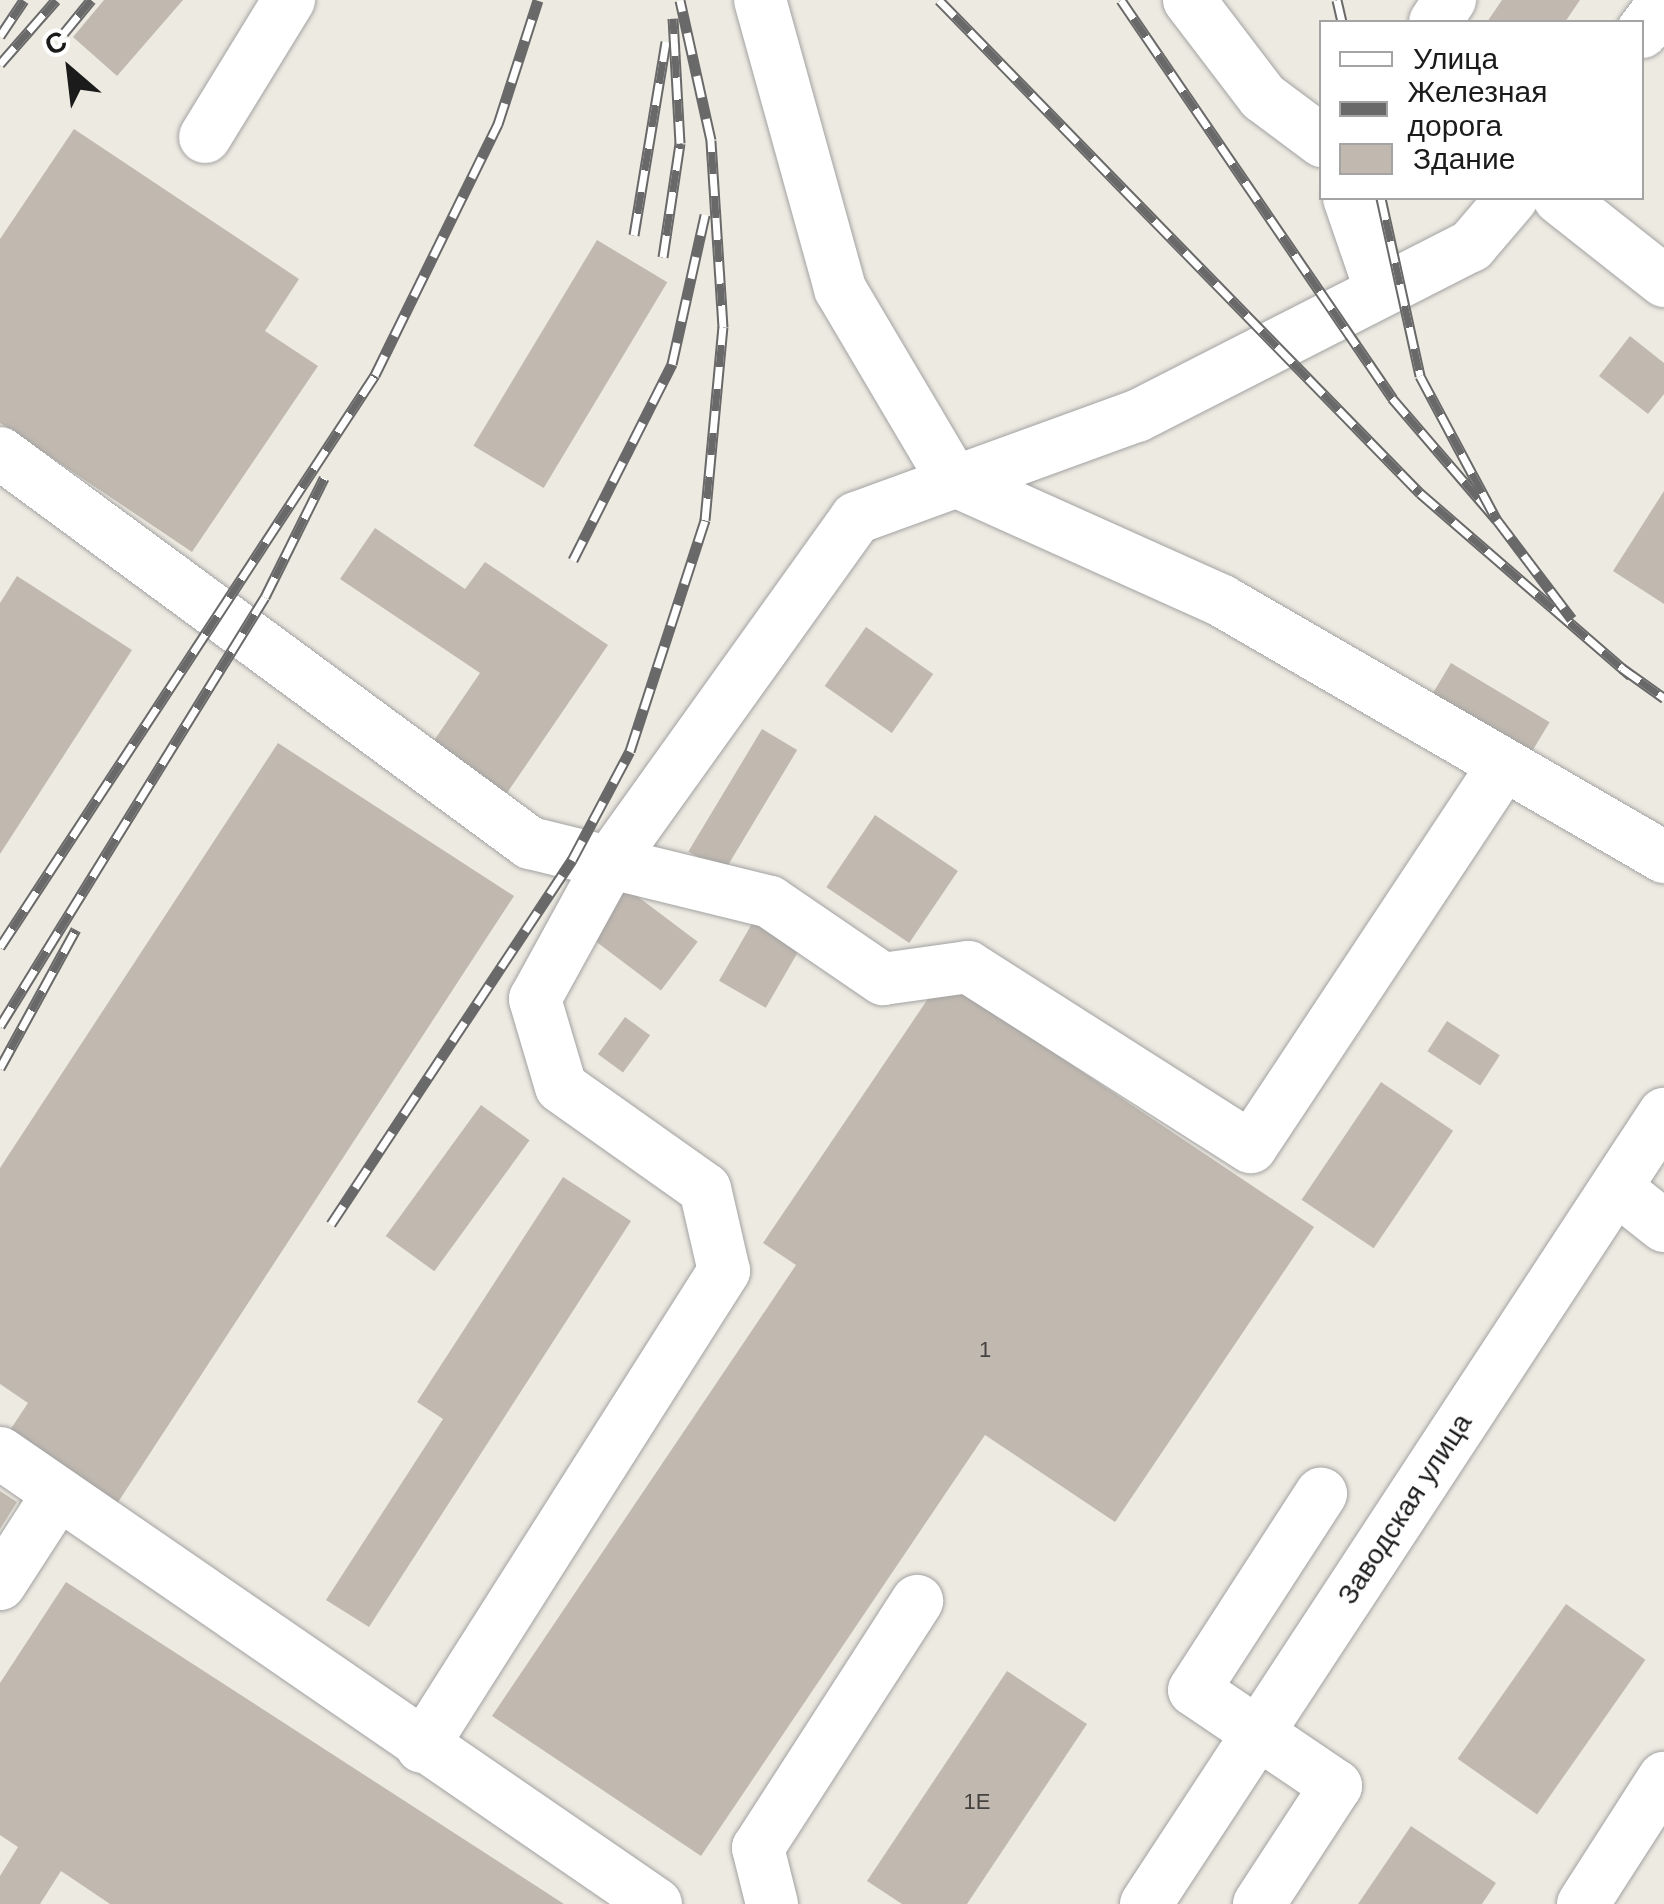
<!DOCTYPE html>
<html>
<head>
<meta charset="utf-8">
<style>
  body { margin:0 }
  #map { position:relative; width:1664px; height:1904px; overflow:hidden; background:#edeae1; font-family:Helvetica,sans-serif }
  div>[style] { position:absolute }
  .building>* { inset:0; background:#c1b9b0; transform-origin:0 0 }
  .roads { filter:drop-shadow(0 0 2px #a2a2a2) drop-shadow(0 0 2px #a2a2a2) }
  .minor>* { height:52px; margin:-26px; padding:0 26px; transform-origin:26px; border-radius:26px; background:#fff }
  .rail>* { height:11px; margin-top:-5.5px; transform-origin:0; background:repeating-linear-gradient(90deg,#fff 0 22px,#696969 0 44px); box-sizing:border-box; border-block:2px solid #696969 }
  span { translate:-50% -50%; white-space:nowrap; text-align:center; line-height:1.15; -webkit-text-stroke:8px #fff; paint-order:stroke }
  .number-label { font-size:22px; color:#444240 }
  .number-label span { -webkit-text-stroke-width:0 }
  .street-label { font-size:28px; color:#1b1b1b }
  .legend { position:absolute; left:1319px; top:20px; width:325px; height:180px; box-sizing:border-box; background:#fff; border:2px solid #a4a4a4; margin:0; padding:12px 18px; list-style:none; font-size:30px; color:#1b1b1b }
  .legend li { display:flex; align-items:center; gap:20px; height:50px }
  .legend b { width:50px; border:2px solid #a4a4a4 }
  .north { position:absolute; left:20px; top:20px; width:100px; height:100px; -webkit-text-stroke:8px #fff; paint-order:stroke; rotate:332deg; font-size:28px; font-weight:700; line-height:40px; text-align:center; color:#1b1b1b }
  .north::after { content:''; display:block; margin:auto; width:35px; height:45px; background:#1b1b1b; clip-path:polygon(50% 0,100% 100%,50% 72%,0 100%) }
</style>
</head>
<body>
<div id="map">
  <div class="building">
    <div style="clip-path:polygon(104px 0,183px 0,117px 76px,73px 37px)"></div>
    <div style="clip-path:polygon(1502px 0,1580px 0,1565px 22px,1487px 22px)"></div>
    <div style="clip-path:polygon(74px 129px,299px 279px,265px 331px,318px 366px,192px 552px,0 423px,0 239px)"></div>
    <div style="left:597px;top:240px;width:82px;height:240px;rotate:31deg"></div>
    <div style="clip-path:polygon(1630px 336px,1664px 363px,1664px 394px,1648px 414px,1599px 376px)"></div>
    <div style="clip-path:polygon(1664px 491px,1664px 604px,1613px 571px)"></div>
    <div style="clip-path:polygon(375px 528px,465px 589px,485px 562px,608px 645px,507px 793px,433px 742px,480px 673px,340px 579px)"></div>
    <div style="clip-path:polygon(17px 576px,132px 650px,0 854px,0 603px)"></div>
    <div style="left:866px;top:627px;width:82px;height:72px;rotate:35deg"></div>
    <div style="left:1451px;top:663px;width:115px;height:38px;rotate:31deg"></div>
    <div style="left:762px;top:729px;width:41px;height:143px;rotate:31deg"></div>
    <div style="clip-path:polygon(278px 743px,514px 896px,109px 1516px,0 1445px,28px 1403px,0 1384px,0 1168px)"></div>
    <div style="left:875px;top:815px;width:100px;height:87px;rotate:34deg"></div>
    <div style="left:617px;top:881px;width:101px;height:61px;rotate:37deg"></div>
    <div style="left:757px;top:915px;width:54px;height:76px;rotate:30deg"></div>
    <div style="clip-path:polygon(942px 978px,1314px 1227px,1115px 1522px,985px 1435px,701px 1856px,492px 1716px,796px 1265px,763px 1243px)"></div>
    <div style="left:625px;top:1017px;width:31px;height:46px;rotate:36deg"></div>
    <div style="left:1447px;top:1021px;width:63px;height:36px;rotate:33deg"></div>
    <div style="left:1381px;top:1082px;width:87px;height:142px;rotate:34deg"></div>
    <div style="left:481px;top:1105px;width:60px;height:162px;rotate:36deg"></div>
    <div style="clip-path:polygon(563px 1177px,631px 1221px,369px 1627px,326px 1600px,443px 1419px,417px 1402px)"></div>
    <div style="clip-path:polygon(0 1491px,17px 1502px,0 1529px)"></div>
    <div style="clip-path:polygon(66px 1582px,564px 1904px,110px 1904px,61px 1871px,40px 1904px,0 1904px,0 1876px,18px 1847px,0 1835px,0 1683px)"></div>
    <div style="left:1566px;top:1604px;width:97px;height:189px;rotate:35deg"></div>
    <div style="clip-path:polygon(1007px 1671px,1087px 1724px,967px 1904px,902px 1904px,867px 1881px)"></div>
    <div style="clip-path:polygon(1411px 1826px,1496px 1883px,1482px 1904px,1358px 1904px)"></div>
  </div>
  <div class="roads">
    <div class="minor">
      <div style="left:760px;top:0;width:300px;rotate:74.5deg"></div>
      <div style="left:840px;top:289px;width:222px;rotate:59.4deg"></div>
      <div style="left:953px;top:480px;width:295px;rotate:24.2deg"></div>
      <div style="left:1222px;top:601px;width:511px;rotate:30.08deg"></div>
      <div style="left:1189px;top:0;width:122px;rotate:52.7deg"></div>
      <div style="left:1263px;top:97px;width:74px;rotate:36.7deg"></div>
      <div style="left:1435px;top:22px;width:27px;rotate:-56deg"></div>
      <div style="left:1642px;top:32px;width:36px;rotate:-53deg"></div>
      <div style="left:205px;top:137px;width:161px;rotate:-58.5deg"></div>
      <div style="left:1349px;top:198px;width:98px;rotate:71deg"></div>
      <div style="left:1559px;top:198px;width:134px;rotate:38.3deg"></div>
      <div style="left:0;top:453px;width:658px;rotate:36.35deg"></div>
      <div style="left:530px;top:843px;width:247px;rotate:13.8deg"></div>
      <div style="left:770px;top:902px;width:137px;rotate:34.3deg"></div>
      <div style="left:883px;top:979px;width:86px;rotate:-8deg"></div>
      <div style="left:968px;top:967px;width:335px;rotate:32.5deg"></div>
      <div style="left:1251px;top:1147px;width:458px;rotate:-56.5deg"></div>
      <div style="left:1616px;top:1188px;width:61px;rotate:38.4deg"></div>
      <div style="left:0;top:1453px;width:796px;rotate:34.51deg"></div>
      <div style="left:0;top:1584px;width:107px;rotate:-57.2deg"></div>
      <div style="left:422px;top:1747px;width:564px;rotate:-57.61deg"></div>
      <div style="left:724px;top:1271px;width:84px;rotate:-103deg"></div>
      <div style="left:705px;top:1189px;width:176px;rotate:-144.7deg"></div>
      <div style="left:561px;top:1087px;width:92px;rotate:-106.5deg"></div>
      <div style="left:535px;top:999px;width:160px;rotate:-61.2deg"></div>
      <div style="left:612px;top:859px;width:419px;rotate:-54.4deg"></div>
      <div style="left:856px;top:518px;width:299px;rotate:-20deg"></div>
      <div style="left:1137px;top:416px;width:375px;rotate:-27deg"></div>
      <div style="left:1471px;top:246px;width:63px;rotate:-49.5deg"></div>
      <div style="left:772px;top:1904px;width:58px;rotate:-104deg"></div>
      <div style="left:758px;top:1848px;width:294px;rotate:-57.2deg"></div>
      <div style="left:1146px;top:1904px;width:945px;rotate:-56.75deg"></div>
      <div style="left:1259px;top:1904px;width:141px;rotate:-56.9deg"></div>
      <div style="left:1336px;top:1786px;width:171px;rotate:-145.9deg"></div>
      <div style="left:1194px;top:1690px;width:234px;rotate:-57.1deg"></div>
      <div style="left:1583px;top:1904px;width:150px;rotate:-57.3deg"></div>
    </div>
  </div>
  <div class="rail">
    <div style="left:939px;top:0;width:689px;rotate:45.71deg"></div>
    <div style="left:1420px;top:493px;width:279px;rotate:40.9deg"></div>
    <div style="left:1121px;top:0;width:482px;rotate:55.7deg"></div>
    <div style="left:1392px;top:398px;width:161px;rotate:49.3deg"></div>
    <div style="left:1337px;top:0;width:23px;rotate:77deg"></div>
    <div style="left:64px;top:33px;width:43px;rotate:-50.7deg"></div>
    <div style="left:0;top:36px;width:43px;rotate:-56.3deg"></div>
    <div style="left:0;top:64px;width:85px;rotate:-48.8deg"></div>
    <div style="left:1381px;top:198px;width:182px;rotate:77.6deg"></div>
    <div style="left:1420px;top:376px;width:163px;rotate:61.9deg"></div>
    <div style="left:1497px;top:520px;width:124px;rotate:52.9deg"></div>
    <div style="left:634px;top:235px;width:196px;rotate:-80.6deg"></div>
    <div style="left:663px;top:257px;width:115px;rotate:-81.5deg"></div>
    <div style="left:680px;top:143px;width:125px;rotate:-93.2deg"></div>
    <div style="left:573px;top:560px;width:220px;rotate:-63.2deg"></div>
    <div style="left:672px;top:364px;width:153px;rotate:-77.5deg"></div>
    <div style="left:1622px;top:668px;width:52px;rotate:35.5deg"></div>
    <div style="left:0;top:947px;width:684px;rotate:-56.75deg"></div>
    <div style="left:375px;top:375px;width:280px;rotate:-63.9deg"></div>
    <div style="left:498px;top:124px;width:130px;rotate:-72.1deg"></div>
    <div style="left:0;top:1026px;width:504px;rotate:-58.3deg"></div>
    <div style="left:265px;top:597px;width:133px;rotate:-63.6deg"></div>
    <div style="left:0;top:1068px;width:158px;rotate:-61.3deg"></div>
    <div style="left:331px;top:1224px;width:437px;rotate:-56.5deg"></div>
    <div style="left:572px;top:860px;width:123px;rotate:-62deg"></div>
    <div style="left:630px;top:751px;width:243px;rotate:-72deg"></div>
    <div style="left:705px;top:520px;width:194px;rotate:-84.7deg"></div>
    <div style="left:723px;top:327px;width:187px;rotate:-93.7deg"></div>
    <div style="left:711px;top:140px;width:143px;rotate:-102.5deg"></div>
  </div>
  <div class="number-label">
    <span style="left:985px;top:1350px">1</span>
    <span style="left:977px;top:1802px">1Е</span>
  </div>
  <div class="street-label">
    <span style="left:1405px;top:1509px;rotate:-57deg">Заводская улица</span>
  </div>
  <ul class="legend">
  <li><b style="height:12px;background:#fff"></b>Улица</li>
  <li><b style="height:12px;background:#696969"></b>Железная дорога</li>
  <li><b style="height:28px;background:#c1b9b0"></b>Здание</li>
  </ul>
  <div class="north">С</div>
</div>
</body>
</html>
